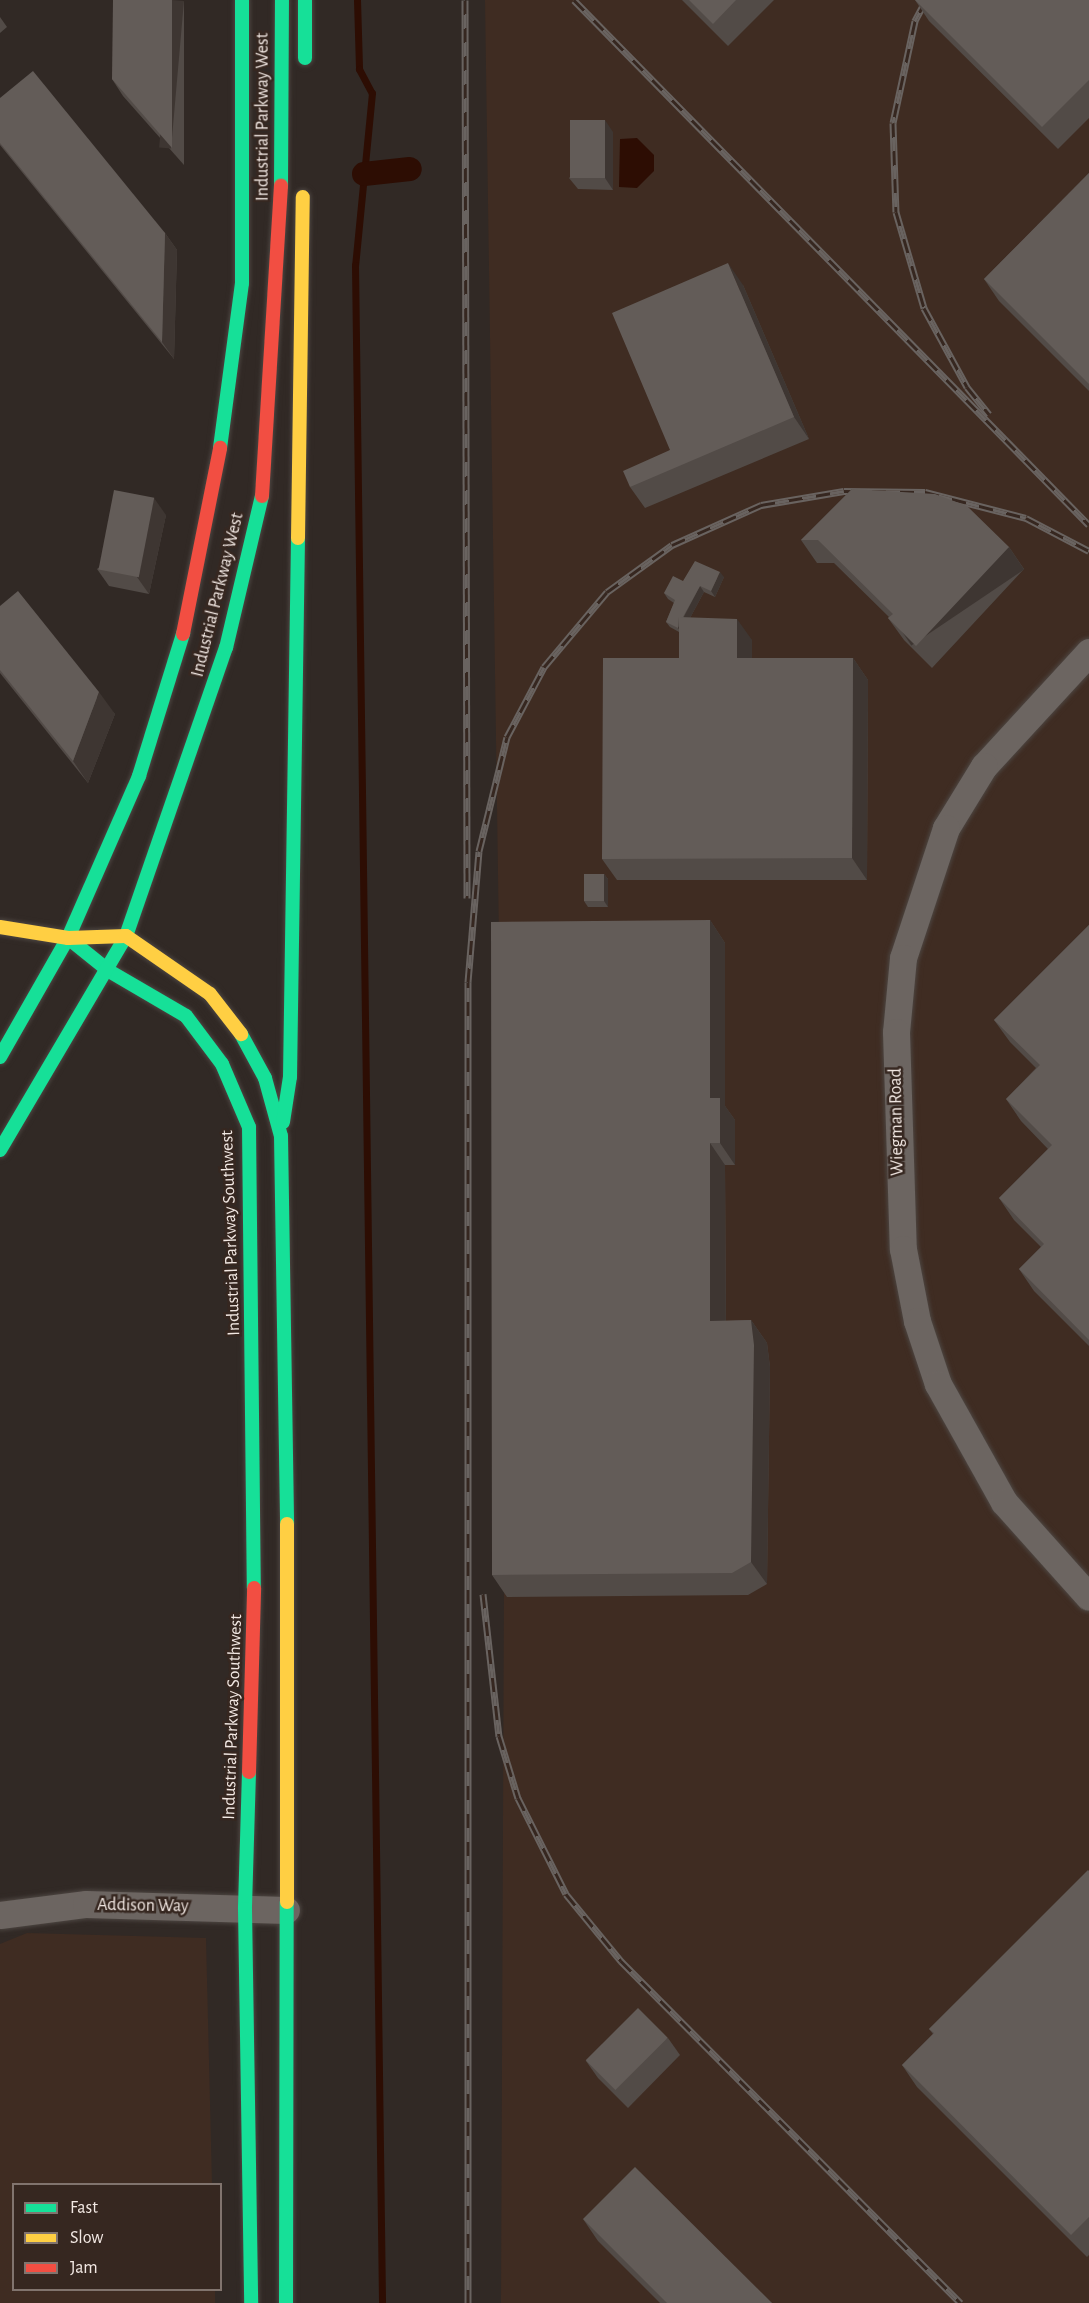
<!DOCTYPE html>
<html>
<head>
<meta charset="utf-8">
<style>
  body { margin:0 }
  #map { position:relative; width:1089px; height:2303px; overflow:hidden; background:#312925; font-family:"Alegreya Sans",sans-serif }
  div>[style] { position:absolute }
  .built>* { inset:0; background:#3f2c22 }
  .water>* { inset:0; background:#2d0d03 }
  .stream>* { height:7px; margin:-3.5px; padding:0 3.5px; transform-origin:3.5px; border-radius:3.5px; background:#2d0d03 }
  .canal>* { height:24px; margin:-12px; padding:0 12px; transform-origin:12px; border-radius:12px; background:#2d0d03 }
  .roads { filter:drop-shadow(0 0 2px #4c4541) drop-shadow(0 0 2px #4c4541) }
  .street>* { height:27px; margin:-13.5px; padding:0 13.5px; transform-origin:13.5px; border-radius:13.5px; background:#6c6561 }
  .fast>* { height:14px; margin:-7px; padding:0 7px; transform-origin:7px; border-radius:7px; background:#16e098 }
  .slow>* { height:14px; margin:-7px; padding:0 7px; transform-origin:7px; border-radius:7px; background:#ffcf43 }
  .jam>* { height:14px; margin:-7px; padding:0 7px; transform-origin:7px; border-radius:7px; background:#f24e42 }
  .rail>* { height:7px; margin-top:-3.5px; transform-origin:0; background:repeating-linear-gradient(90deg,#362720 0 14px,#696360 0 28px); box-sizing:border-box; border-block:2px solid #696360 }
  .wall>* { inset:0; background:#524b47 }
  .shaded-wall>* { inset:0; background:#3e3632; transform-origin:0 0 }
  .building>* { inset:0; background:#635c58; transform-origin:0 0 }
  span { translate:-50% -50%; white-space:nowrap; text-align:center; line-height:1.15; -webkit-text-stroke:5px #362720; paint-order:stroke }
  .street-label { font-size:18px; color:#f2e8e3 }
  .legend { position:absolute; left:12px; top:2183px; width:210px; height:108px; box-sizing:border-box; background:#362720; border:2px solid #81746e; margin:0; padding:8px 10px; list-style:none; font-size:18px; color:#f2e8e3 }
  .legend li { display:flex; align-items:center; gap:12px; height:30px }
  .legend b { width:30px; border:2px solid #81746e }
</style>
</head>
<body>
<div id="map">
  <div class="built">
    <div style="clip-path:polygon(485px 0,1089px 0,1089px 2303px,501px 2303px,505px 1343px)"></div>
    <div style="clip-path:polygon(27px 1933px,206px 1938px,212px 2184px,14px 2184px,14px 2290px,215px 2290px,215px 2303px,0 2303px,0 1944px)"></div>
  </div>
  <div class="water">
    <div style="clip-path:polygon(637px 138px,654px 155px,654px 171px,637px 188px,619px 187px,620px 139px)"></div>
  </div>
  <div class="stream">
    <div style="left:357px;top:0;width:69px;rotate:88.3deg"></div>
    <div style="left:359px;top:69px;width:27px;rotate:62deg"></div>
    <div style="left:372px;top:93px;width:173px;rotate:95.6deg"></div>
    <div style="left:355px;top:265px;width:2038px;rotate:89.24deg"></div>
  </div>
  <div class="canal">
    <div style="left:364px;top:174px;width:46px;rotate:-6.2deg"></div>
  </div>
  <div class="roads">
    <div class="street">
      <div style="left:1089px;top:652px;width:155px;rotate:132.6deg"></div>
      <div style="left:984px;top:766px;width:73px;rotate:121.5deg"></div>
      <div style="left:946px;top:828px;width:137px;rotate:108.3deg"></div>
      <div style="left:903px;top:958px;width:74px;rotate:95.4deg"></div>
      <div style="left:896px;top:1032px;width:217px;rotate:88.2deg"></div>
      <div style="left:903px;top:1249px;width:73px;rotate:79deg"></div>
      <div style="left:917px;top:1321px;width:66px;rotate:71.6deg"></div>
      <div style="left:938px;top:1384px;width:135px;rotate:60.8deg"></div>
      <div style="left:1004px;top:1502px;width:127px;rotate:48.2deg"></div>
      <div style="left:0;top:1915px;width:87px;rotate:-7.3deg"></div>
      <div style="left:86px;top:1904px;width:200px;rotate:1.7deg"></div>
    </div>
    <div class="fast">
      <div style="left:305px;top:0;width:58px;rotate:90deg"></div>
      <div style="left:281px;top:186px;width:186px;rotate:-89.7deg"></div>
      <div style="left:220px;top:448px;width:166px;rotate:-82.4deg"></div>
      <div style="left:242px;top:283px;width:283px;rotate:-90deg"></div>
      <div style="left:68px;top:938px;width:53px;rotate:38.8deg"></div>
      <div style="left:109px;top:971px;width:89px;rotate:30.3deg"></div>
      <div style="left:186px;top:1016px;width:60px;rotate:53.1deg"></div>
      <div style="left:222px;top:1064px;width:69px;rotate:66.8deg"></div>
      <div style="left:249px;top:1127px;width:461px;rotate:89.4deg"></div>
      <div style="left:241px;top:1034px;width:50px;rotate:61.4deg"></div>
      <div style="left:265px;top:1078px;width:60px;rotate:74.6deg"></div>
      <div style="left:281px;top:1136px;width:388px;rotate:89.1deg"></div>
      <div style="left:0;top:1057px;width:137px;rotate:-60.3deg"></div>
      <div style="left:68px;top:938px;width:177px;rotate:-66.3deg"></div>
      <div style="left:139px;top:776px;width:149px;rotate:-72.8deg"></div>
      <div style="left:283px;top:1122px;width:46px;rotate:-81.2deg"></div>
      <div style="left:290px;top:1077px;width:539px;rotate:-89.15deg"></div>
      <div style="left:0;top:1150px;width:248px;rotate:-59.5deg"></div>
      <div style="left:126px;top:936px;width:305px;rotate:-70.9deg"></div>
      <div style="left:226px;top:648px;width:156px;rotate:-76.7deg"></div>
      <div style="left:249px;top:1772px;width:137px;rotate:91.7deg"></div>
      <div style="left:245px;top:1909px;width:394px;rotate:89.1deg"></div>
      <div style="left:286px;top:2303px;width:401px;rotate:-89.9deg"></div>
    </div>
    <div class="slow">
      <div style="left:298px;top:538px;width:341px;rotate:-89.2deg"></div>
      <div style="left:0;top:927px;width:69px;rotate:9.2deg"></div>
      <div style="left:68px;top:938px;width:58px;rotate:-2deg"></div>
      <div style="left:126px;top:936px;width:102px;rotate:34.6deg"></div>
      <div style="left:210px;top:994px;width:51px;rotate:52.2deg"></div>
      <div style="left:287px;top:1902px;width:378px;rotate:-90deg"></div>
    </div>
    <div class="jam">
      <div style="left:262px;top:496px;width:311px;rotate:-86.5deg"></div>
      <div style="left:183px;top:634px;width:190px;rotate:-78.7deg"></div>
      <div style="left:249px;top:1772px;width:184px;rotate:-88.4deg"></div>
    </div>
  </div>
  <div class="rail">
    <div style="left:465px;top:0;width:898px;rotate:89.87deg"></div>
    <div style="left:574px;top:0;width:735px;rotate:45.55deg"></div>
    <div style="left:926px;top:0;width:24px;rotate:118deg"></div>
    <div style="left:915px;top:21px;width:104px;rotate:102.2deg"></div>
    <div style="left:893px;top:123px;width:89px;rotate:88.1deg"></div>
    <div style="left:896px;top:212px;width:100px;rotate:73.7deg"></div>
    <div style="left:924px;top:308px;width:90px;rotate:61.4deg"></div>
    <div style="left:967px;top:387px;width:35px;rotate:51deg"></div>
    <div style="left:483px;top:1594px;width:143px;rotate:83.6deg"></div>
    <div style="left:499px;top:1736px;width:65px;rotate:73deg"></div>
    <div style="left:518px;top:1798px;width:107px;rotate:63.4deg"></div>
    <div style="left:566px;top:1894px;width:87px;rotate:50.6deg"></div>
    <div style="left:621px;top:1961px;width:482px;rotate:45.2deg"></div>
    <div style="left:468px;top:2303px;width:1321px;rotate:-90deg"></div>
    <div style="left:468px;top:982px;width:131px;rotate:-85.2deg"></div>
    <div style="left:479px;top:851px;width:117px;rotate:-76.2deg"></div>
    <div style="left:507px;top:737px;width:79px;rotate:-62.1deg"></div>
    <div style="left:544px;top:667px;width:98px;rotate:-50deg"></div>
    <div style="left:607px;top:592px;width:80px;rotate:-35.9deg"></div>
    <div style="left:672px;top:545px;width:98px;rotate:-24.2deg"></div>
    <div style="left:761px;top:505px;width:84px;rotate:-9.6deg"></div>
    <div style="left:844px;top:491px;width:81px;rotate:0.7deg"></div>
    <div style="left:925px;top:492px;width:104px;rotate:14.4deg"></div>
    <div style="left:1026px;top:518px;width:71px;rotate:27.6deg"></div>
  </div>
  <div class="wall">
    <div style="clip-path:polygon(682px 0,774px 0,728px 46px)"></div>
    <div style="clip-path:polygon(915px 0,1089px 0,1089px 118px,1058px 149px,929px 21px)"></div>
    <div style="clip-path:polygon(184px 1px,184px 165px,123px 96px,112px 79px)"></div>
    <div style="clip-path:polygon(0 17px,7px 27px,0 33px)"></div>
    <div style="clip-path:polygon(0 98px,165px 233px,177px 250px,174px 359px,0 145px)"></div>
    <div style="clip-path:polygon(613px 132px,613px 190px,578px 189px,569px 178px)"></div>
    <div style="clip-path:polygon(1089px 173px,1089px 391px,999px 301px,984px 279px)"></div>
    <div style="clip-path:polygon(743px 285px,809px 439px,645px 508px,630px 487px,670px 450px)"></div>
    <div style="clip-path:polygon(852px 489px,1009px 547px,1024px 569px,932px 668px,904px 640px,888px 618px,889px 617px,834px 563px,817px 563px,801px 540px)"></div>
    <div style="clip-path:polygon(166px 515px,149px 594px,109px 586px,97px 569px)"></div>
    <div style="clip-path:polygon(724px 577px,715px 597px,704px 592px,690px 618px,752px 640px,752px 658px,853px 658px,868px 680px,867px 880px,617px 880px,602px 859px,679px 658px,679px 632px,670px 627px,666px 622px,674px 603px,668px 599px,664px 593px,683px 581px)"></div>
    <div style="clip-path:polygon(0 606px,115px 714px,88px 783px,0 673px)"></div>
    <div style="clip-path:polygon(604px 874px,608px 879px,608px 907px,588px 907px,584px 901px)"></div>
    <div style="clip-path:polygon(710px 920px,725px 943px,725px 1106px,735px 1120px,735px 1165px,725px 1165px,726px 1321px,751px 1320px,767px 1343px,770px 1367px,767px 1584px,748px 1595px,507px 1597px,492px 1575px)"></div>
    <div style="clip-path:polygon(1089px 925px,1089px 1346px,1034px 1291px,1019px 1269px,1041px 1247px,1014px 1220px,999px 1198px,1048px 1149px,1021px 1121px,1006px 1099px,1036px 1068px,1010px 1042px,994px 1020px)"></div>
    <div style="clip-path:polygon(1089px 1871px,1089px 2255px,1087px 2257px,917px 2087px,902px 2065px,933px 2034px,929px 2029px)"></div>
    <div style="clip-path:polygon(668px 2038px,680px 2055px,628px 2108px,598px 2078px,586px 2061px)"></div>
    <div style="clip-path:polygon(583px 2219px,772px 2303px,660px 2303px,598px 2241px)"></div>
  </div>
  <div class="shaded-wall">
    <div style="left:172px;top:0;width:12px;height:148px;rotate:5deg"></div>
    <div style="clip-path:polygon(605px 120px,613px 132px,613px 190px,605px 178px)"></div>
    <div style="clip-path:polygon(165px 233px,177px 250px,174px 359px,162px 342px)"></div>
    <div style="clip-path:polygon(728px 263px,743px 285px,809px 439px,794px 417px)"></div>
    <div style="clip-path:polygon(154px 498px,166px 515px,149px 594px,137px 577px)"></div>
    <div style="left:1009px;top:547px;width:27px;height:136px;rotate:56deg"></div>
    <div style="clip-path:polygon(720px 572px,724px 577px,715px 597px,711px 591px)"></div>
    <div style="clip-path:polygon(700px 586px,704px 592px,682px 633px,678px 628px)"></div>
    <div style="clip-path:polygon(737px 619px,752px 640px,752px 680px,737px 658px)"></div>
    <div style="clip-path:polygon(853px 658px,868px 680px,867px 880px,852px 858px)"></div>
    <div style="clip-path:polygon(99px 692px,115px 714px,88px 783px,73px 761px)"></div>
    <div style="clip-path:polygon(604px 874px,608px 879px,608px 907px,604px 901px)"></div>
    <div style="clip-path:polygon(710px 920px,725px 943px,725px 1106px,735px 1120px,735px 1165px,720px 1143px,710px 1098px)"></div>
    <div style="clip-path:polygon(710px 1143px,725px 1165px,726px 1343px,710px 1321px)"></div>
    <div style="clip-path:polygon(751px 1320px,767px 1343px,770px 1367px,767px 1584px,751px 1562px)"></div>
  </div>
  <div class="building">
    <div style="clip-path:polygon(113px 0,172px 0,172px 148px,112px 79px)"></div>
    <div style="clip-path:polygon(689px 0,736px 0,713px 24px)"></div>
    <div style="clip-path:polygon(915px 0,1089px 0,1089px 80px,1042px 127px)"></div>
    <div style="clip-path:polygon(33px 71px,165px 233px,162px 342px,0 143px,0 98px)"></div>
    <div style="left:570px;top:120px;width:35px;height:58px"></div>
    <div style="clip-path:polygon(1089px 173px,1089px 384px,984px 279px)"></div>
    <div style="clip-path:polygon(728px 263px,794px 417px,630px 487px,623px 471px,670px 450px,612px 313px)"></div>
    <div style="clip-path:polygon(852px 489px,935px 494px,967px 506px,1009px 547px,916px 646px,888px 618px,893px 614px,818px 540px,801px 540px)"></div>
    <div style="left:114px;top:490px;width:41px;height:81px;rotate:11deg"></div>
    <div style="clip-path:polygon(695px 561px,720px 572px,711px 591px,700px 586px,683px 617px,679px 617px,678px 628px,666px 622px,675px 600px,664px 593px,673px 576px,683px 581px)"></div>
    <div style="clip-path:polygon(18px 591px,99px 692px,73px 761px,0 670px,0 606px)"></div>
    <div style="clip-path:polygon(679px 617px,737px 619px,737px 658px,853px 658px,852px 858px,602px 859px,603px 658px,679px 658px)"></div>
    <div style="left:584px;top:874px;width:20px;height:27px"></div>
    <div style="clip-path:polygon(710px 920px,710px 1098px,720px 1098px,720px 1143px,710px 1143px,710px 1321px,751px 1320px,754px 1345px,751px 1562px,732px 1573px,492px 1575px,491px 922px)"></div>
    <div style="clip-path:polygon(1089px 925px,1089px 1340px,1019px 1269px,1044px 1244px,999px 1198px,1052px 1145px,1006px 1099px,1040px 1065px,994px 1020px)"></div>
    <div style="clip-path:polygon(1088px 1870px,1089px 1871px,1089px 2217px,1071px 2235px,902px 2065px,934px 2033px,929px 2029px)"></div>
    <div style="left:638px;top:2008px;width:42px;height:74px;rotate:45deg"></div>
    <div style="clip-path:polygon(635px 2167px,772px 2303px,667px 2303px,583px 2219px)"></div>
  </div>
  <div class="street-label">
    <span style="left:263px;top:117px;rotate:-90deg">Industrial Parkway West</span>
    <span style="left:218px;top:595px;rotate:-76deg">Industrial Parkway West</span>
    <span style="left:897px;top:1122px;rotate:-91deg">Wiegman Road</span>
    <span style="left:231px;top:1233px;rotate:-92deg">Industrial Parkway Southwest</span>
    <span style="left:233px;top:1717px;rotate:-88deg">Industrial Parkway Southwest</span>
    <span style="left:143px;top:1906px;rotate:1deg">Addison Way</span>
  </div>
  <ul class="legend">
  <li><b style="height:8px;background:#16e098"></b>Fast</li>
  <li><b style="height:8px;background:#ffcf43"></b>Slow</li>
  <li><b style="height:8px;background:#f24e42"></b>Jam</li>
  </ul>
</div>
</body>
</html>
